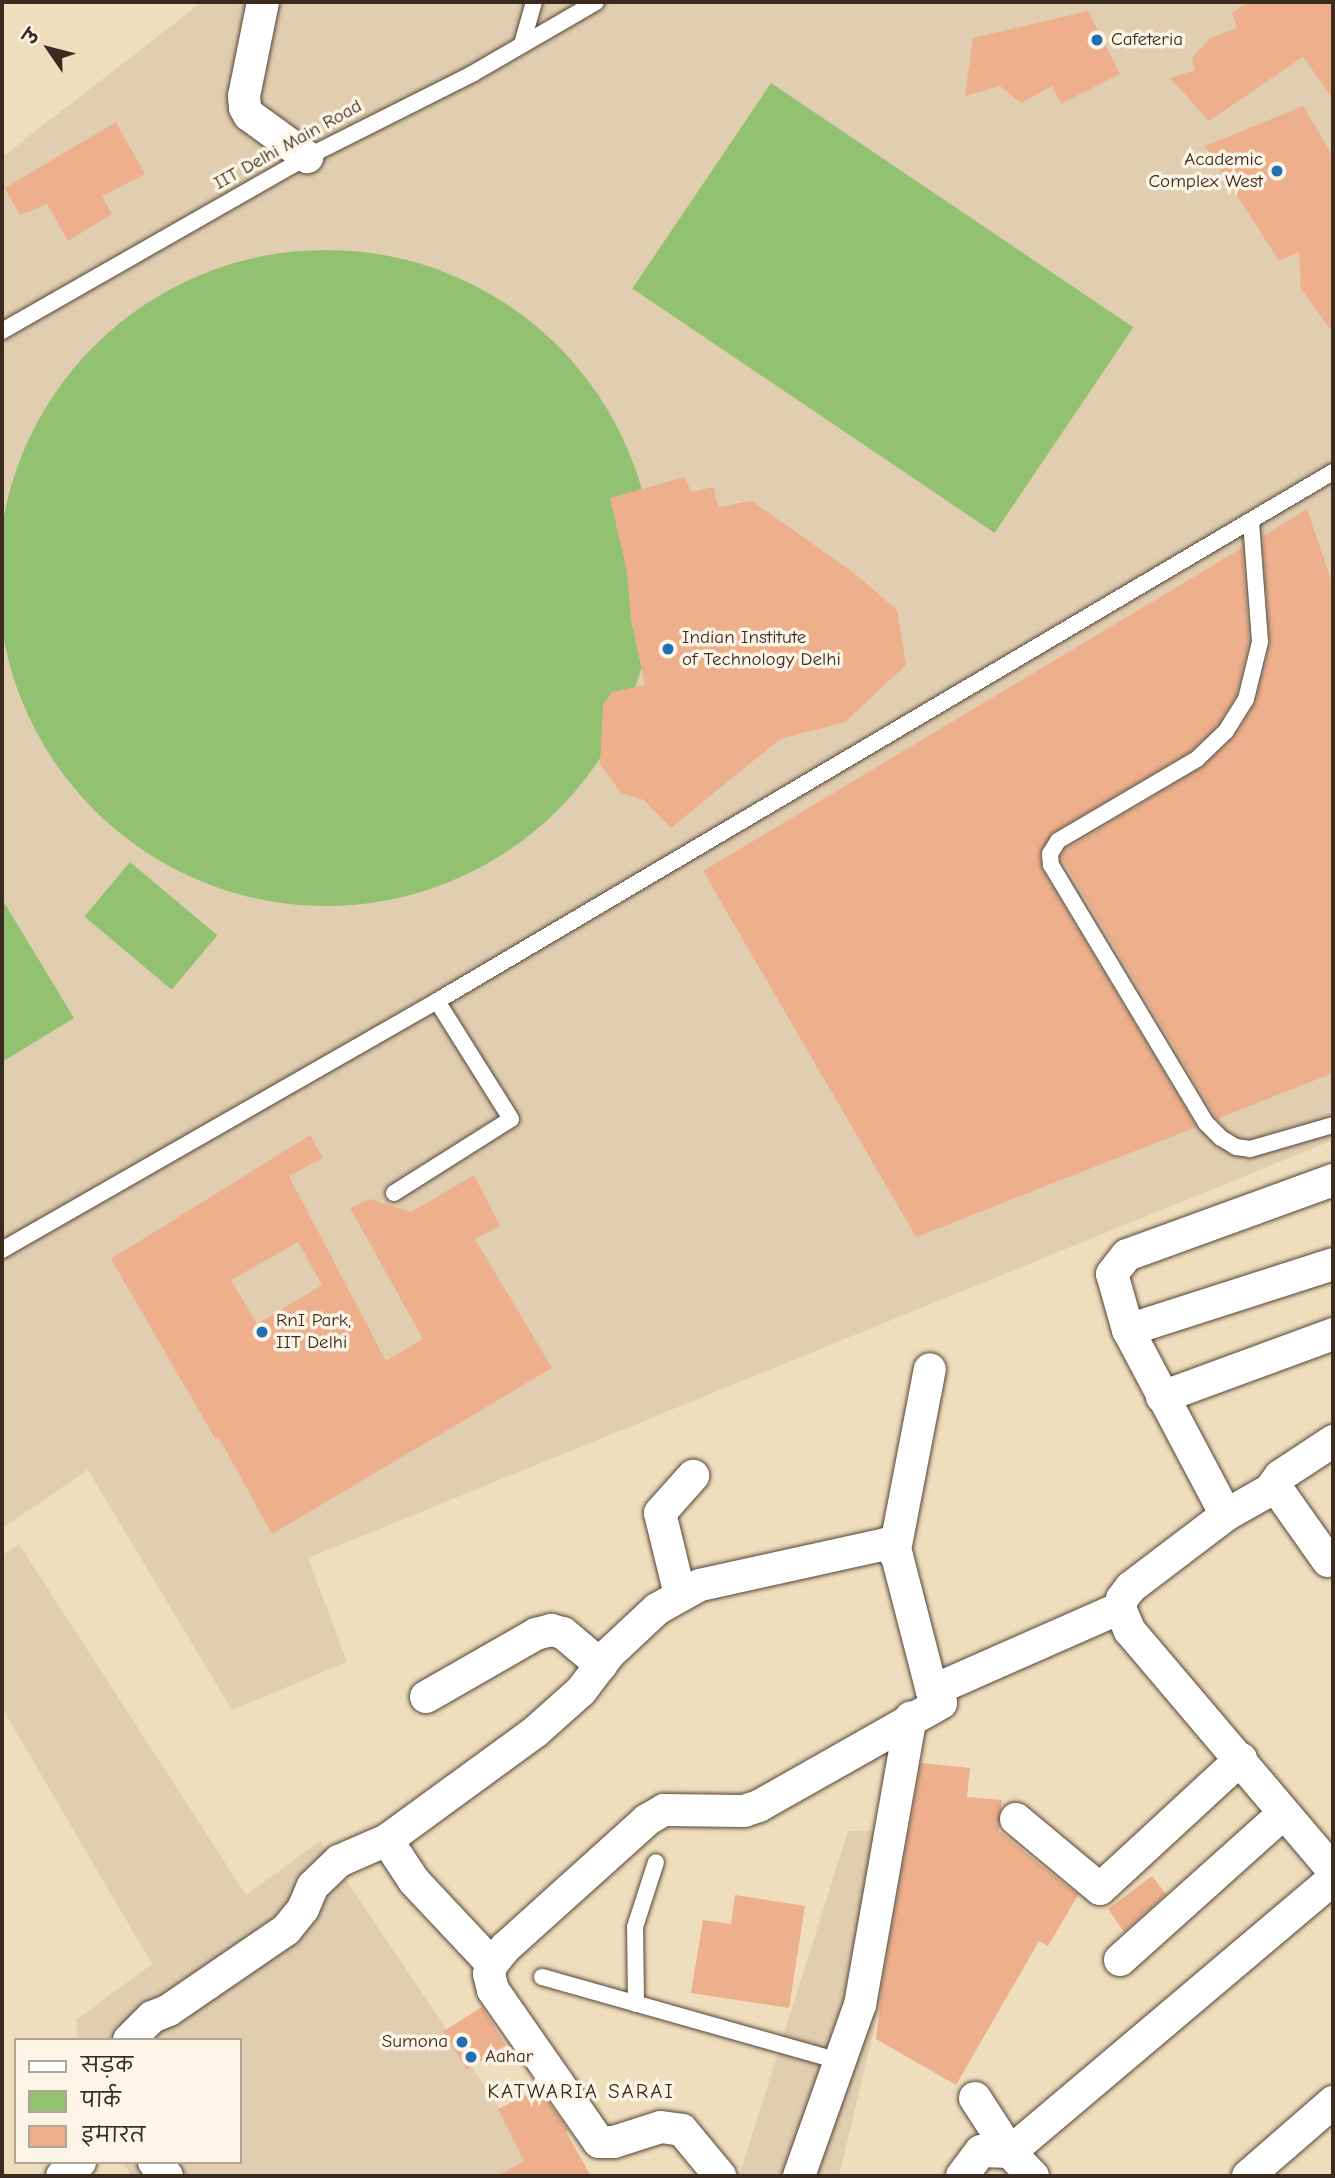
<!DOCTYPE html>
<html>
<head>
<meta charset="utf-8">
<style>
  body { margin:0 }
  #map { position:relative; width:1335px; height:2178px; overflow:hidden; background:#efdebd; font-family:"Comic Neue","Playpen Sans Deva",sans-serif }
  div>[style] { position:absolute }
  .built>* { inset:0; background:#e1ceb1 }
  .green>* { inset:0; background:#92c271; transform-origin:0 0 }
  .round { border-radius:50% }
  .building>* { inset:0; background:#edaf8c; transform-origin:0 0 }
  .roads { filter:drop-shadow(0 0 2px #564536) drop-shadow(0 0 2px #564536) }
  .lane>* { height:16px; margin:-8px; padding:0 8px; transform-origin:8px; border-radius:8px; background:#fff }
  .street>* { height:32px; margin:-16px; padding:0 16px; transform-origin:16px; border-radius:16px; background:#fff }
  .dots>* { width:19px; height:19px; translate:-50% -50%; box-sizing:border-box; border:4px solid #fcf5e5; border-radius:50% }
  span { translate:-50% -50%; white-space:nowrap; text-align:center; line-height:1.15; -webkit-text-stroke:7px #fcf5e5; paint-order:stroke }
  .poi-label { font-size:19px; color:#3b2a1e }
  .left { translate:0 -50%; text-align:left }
  .right { translate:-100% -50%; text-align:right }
  .street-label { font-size:19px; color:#3b2a1e }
  .neighbourhood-label { font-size:21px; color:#3b2a1e; letter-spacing:2px }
  .frame { position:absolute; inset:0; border:4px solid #3b2a1e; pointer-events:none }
  .legend { position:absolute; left:14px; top:2038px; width:228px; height:126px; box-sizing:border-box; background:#fcf5e5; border:2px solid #afa495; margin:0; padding:9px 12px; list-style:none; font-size:21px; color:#3b2a1e }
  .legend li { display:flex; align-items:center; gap:14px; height:35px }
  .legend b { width:35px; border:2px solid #afa495 }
  .north { position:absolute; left:14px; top:14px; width:70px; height:70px; -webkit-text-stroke:5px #fcf5e5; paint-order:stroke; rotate:305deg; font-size:19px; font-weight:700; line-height:28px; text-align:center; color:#3b2a1e }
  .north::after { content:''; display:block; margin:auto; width:24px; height:32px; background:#3b2a1e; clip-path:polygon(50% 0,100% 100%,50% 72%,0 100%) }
</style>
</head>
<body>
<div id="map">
  <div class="built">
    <div style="clip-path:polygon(202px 2px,1333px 2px,1333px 1140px,308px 1558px,347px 1662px,232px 1710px,88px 1470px,2px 1528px,2px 157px)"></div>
    <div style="clip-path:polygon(19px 1544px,246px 1895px,320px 1841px,545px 2176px,132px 2176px,122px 2162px,240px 2162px,240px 2040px,78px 2040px,76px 2020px,152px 1964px,2px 1708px,2px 1556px)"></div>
    <div style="clip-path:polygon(922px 1830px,839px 2176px,739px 2176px,848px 1831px)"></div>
  </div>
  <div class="green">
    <div style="left:771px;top:83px;width:437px;height:248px;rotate:34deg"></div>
    <div class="round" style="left:-2px;top:250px;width:656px;height:656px"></div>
    <div style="left:130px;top:862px;width:114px;height:71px;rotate:40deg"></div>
    <div style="clip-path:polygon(2px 899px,74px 1018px,2px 1062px)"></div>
  </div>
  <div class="building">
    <div style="clip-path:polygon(1248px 2px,1333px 2px,1333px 99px,1303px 57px,1209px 121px,1170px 78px,1195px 70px,1192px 58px,1210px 38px,1237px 28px,1232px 13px)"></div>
    <div style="clip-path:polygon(1088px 11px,1120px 74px,1061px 104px,1052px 86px,1021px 103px,1000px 86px,965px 96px,973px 38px)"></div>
    <div style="clip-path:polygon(1303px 106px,1333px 156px,1333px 333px,1301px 289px,1299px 252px,1279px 261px,1205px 146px)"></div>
    <div style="clip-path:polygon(116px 122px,145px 174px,102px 196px,112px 214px,68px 241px,47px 204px,20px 215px,5px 188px)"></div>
    <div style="clip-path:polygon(685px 477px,691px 492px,714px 487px,718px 507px,752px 501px,854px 573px,897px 610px,906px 665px,845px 722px,780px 739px,671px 828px,644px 800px,621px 793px,600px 764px,603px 705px,612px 692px,645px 685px,631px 620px,627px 572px,610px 498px)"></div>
    <div style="clip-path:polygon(1307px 509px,1333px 585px,1333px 1073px,1217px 1119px,1061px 857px,1066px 849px,1202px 768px,1235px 737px,1256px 702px,1270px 645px,1263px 536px)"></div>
    <div style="clip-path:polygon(1242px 548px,1249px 641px,1236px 695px,1218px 724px,1191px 751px,1053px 832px,1040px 855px,1042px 870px,1196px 1127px,916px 1237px,703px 871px)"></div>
    <div style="clip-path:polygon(evenodd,310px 1135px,323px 1158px,289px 1176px,386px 1361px,423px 1339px,350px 1208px,370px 1199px,411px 1212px,474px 1175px,500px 1226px,475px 1239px,552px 1368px,272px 1534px,219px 1438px,216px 1440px,111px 1259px,310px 1135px,298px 1242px,322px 1285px,257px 1324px,231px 1280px,298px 1242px)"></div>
    <div style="clip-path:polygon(921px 1763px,970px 1768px,967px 1797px,1002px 1800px,999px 1831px,1078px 1895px,1048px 1946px,1039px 1941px,956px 2085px,876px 2039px,882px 1987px)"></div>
    <div style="clip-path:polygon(1152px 1876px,1166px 1894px,1124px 1932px,1108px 1909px)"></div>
    <div style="clip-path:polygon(735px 1895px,805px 1906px,789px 2008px,691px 1993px,703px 1920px,731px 1924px)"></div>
    <div style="left:482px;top:2007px;width:45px;height:46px;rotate:58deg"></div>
    <div style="clip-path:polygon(539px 2089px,568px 2130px,566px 2132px,591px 2176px,497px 2176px,524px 2161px,498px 2109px)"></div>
  </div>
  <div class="roads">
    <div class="lane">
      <div style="left:522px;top:44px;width:44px;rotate:-74.1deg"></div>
      <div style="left:2px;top:331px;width:351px;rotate:-29.7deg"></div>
      <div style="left:307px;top:157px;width:185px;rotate:-26.7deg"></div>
      <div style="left:472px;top:74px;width:143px;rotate:-30.1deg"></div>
      <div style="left:1251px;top:522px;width:120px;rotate:85.7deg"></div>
      <div style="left:1260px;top:642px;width:59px;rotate:103.8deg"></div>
      <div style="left:1246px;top:699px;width:38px;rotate:122deg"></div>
      <div style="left:1226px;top:731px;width:40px;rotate:136deg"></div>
      <div style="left:1197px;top:759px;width:161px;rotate:149.5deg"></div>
      <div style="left:1058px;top:841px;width:15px;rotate:122deg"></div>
      <div style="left:1050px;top:854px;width:11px;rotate:85deg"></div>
      <div style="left:1051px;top:865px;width:301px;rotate:59deg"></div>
      <div style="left:1206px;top:1123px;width:21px;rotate:45deg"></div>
      <div style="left:1221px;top:1138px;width:17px;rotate:31deg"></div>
      <div style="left:1236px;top:1147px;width:14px;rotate:8deg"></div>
      <div style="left:1250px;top:1149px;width:86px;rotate:-16.1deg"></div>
      <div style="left:394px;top:1193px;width:138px;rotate:-32.3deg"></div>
      <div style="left:511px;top:1119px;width:139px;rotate:-122.1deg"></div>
      <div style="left:2px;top:1250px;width:501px;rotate:-29.79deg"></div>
      <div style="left:437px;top:1001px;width:1041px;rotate:-30.56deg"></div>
      <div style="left:542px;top:1977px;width:308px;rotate:15.8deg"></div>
      <div style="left:636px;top:2004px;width:77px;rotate:-90.7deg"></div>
      <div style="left:635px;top:1927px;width:68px;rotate:-72.1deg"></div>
    </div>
    <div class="street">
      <div style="left:263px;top:2px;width:96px;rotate:101.4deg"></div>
      <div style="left:244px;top:96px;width:12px;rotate:85deg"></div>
      <div style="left:245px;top:108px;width:8px;rotate:60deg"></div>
      <div style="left:249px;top:115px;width:72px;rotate:35.9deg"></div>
      <div style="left:1128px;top:1330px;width:215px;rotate:-17.8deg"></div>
      <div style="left:1162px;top:1397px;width:182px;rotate:-20.2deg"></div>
      <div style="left:1270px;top:1490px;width:17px;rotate:-54deg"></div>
      <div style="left:1280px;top:1476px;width:64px;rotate:-33.4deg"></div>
      <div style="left:1226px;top:1515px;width:209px;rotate:-117.9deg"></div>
      <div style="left:1128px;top:1330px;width:58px;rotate:-105.9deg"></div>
      <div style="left:1112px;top:1274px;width:24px;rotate:-52deg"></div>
      <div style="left:1127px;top:1255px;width:219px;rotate:-20deg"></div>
      <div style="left:895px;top:1550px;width:184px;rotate:-79.1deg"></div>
      <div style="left:1328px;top:1561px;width:83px;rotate:-125.2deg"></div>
      <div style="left:1280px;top:1493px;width:10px;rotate:-163deg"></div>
      <div style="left:1270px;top:1490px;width:51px;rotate:150.4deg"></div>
      <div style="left:1226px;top:1515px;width:119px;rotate:142.8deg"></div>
      <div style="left:1131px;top:1587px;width:15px;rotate:127deg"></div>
      <div style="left:1122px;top:1599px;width:9px;rotate:103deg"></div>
      <div style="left:1120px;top:1608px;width:25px;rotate:67deg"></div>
      <div style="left:1130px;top:1631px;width:314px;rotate:49.7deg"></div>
      <div style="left:680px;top:1595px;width:84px;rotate:-103.7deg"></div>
      <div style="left:660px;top:1513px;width:50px;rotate:-48.3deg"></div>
      <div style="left:932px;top:1691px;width:206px;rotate:-23.8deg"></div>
      <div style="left:426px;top:1697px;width:127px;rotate:-29.8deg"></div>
      <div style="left:536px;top:1634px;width:16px;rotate:-15deg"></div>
      <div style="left:551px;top:1630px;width:12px;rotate:14deg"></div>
      <div style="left:563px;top:1633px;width:50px;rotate:40.1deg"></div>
      <div style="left:1016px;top:1819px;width:109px;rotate:39.8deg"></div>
      <div style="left:1100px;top:1889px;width:192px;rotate:-42.7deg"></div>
      <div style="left:387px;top:1840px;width:49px;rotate:56.6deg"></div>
      <div style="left:414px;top:1881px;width:114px;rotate:46.8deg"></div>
      <div style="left:1120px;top:1960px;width:220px;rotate:-41.9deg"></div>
      <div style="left:129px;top:2040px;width:33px;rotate:-45deg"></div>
      <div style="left:152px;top:2017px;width:18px;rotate:-22deg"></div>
      <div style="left:169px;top:2010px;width:142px;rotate:-34.4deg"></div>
      <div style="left:286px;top:1930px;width:27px;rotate:-51deg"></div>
      <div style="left:303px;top:1909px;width:25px;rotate:-67deg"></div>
      <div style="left:313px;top:1886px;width:36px;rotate:-44deg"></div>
      <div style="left:339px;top:1861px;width:52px;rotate:-23.6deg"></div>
      <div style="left:387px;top:1840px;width:183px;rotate:-36.1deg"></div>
      <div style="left:535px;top:1732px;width:62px;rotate:-41.7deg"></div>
      <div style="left:581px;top:1691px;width:48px;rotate:-52.7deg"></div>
      <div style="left:610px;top:1653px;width:64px;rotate:-43.1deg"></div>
      <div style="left:657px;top:1609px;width:49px;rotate:-29.2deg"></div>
      <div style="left:700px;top:1585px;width:190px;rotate:-12.4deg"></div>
      <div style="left:886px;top:1544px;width:16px;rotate:47deg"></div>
      <div style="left:897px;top:1556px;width:139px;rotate:75.5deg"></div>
      <div style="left:932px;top:1691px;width:15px;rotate:53deg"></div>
      <div style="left:941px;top:1703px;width:209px;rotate:150.5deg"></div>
      <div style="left:759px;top:1806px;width:16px;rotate:162deg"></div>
      <div style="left:744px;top:1811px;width:80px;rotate:-179.3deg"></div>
      <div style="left:664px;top:1810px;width:20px;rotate:150deg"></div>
      <div style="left:647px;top:1820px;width:191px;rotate:138deg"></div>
      <div style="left:505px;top:1948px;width:21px;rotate:129deg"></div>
      <div style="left:492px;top:1964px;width:10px;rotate:107deg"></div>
      <div style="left:489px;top:1974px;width:16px;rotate:76deg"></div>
      <div style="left:493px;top:1990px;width:185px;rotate:55.1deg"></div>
      <div style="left:599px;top:2142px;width:15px"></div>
      <div style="left:614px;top:2142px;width:49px;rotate:-17.7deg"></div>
      <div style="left:661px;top:2127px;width:21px;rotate:8deg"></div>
      <div style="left:682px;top:2130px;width:60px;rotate:50.4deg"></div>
      <div style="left:975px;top:2098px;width:64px;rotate:57.1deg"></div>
      <div style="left:154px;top:2162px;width:19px;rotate:47deg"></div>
      <div style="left:62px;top:2176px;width:23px;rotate:-38deg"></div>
      <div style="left:799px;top:2176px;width:182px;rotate:-70.4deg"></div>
      <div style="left:860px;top:2005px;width:292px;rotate:-80deg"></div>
      <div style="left:962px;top:2176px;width:31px;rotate:-53deg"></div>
      <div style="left:981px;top:2151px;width:29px;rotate:2deg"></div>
      <div style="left:1033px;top:2176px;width:33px;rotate:-134deg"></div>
      <div style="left:1010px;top:2152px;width:423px;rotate:-40.2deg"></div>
      <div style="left:1248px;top:2176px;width:113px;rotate:-41deg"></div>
    </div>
  </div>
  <div class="dots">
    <div style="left:1097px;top:40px;background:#1f6fb2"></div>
    <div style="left:1277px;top:171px;background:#1f6fb2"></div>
    <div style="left:668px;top:649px;background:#1f6fb2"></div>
    <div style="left:262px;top:1332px;background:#1f6fb2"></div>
    <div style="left:462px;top:2042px;background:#1f6fb2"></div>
    <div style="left:471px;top:2057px;background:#1f6fb2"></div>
  </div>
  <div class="poi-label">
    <span class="left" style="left:1111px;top:40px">Cafeteria</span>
    <span class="right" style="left:1263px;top:171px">Academic<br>Complex West</span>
    <span class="left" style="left:682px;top:649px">Indian Institute<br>of Technology Delhi</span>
    <span class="left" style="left:276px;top:1332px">RnI Park,<br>IIT Delhi</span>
    <span class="right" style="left:448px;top:2042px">Sumona</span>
    <span class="left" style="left:485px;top:2057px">Aahar</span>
  </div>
  <div class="street-label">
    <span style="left:288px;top:145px;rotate:-29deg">IIT Delhi Main Road</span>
  </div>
  <div class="neighbourhood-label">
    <span style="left:581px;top:2091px">KATWARIA SARAI</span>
  </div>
  <div class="frame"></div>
  <ul class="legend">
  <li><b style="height:9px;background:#fff"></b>सड़क</li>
  <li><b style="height:19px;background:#92c271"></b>पार्क</li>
  <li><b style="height:19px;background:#edaf8c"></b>इमारत</li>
  </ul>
  <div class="north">उ</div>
</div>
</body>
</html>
